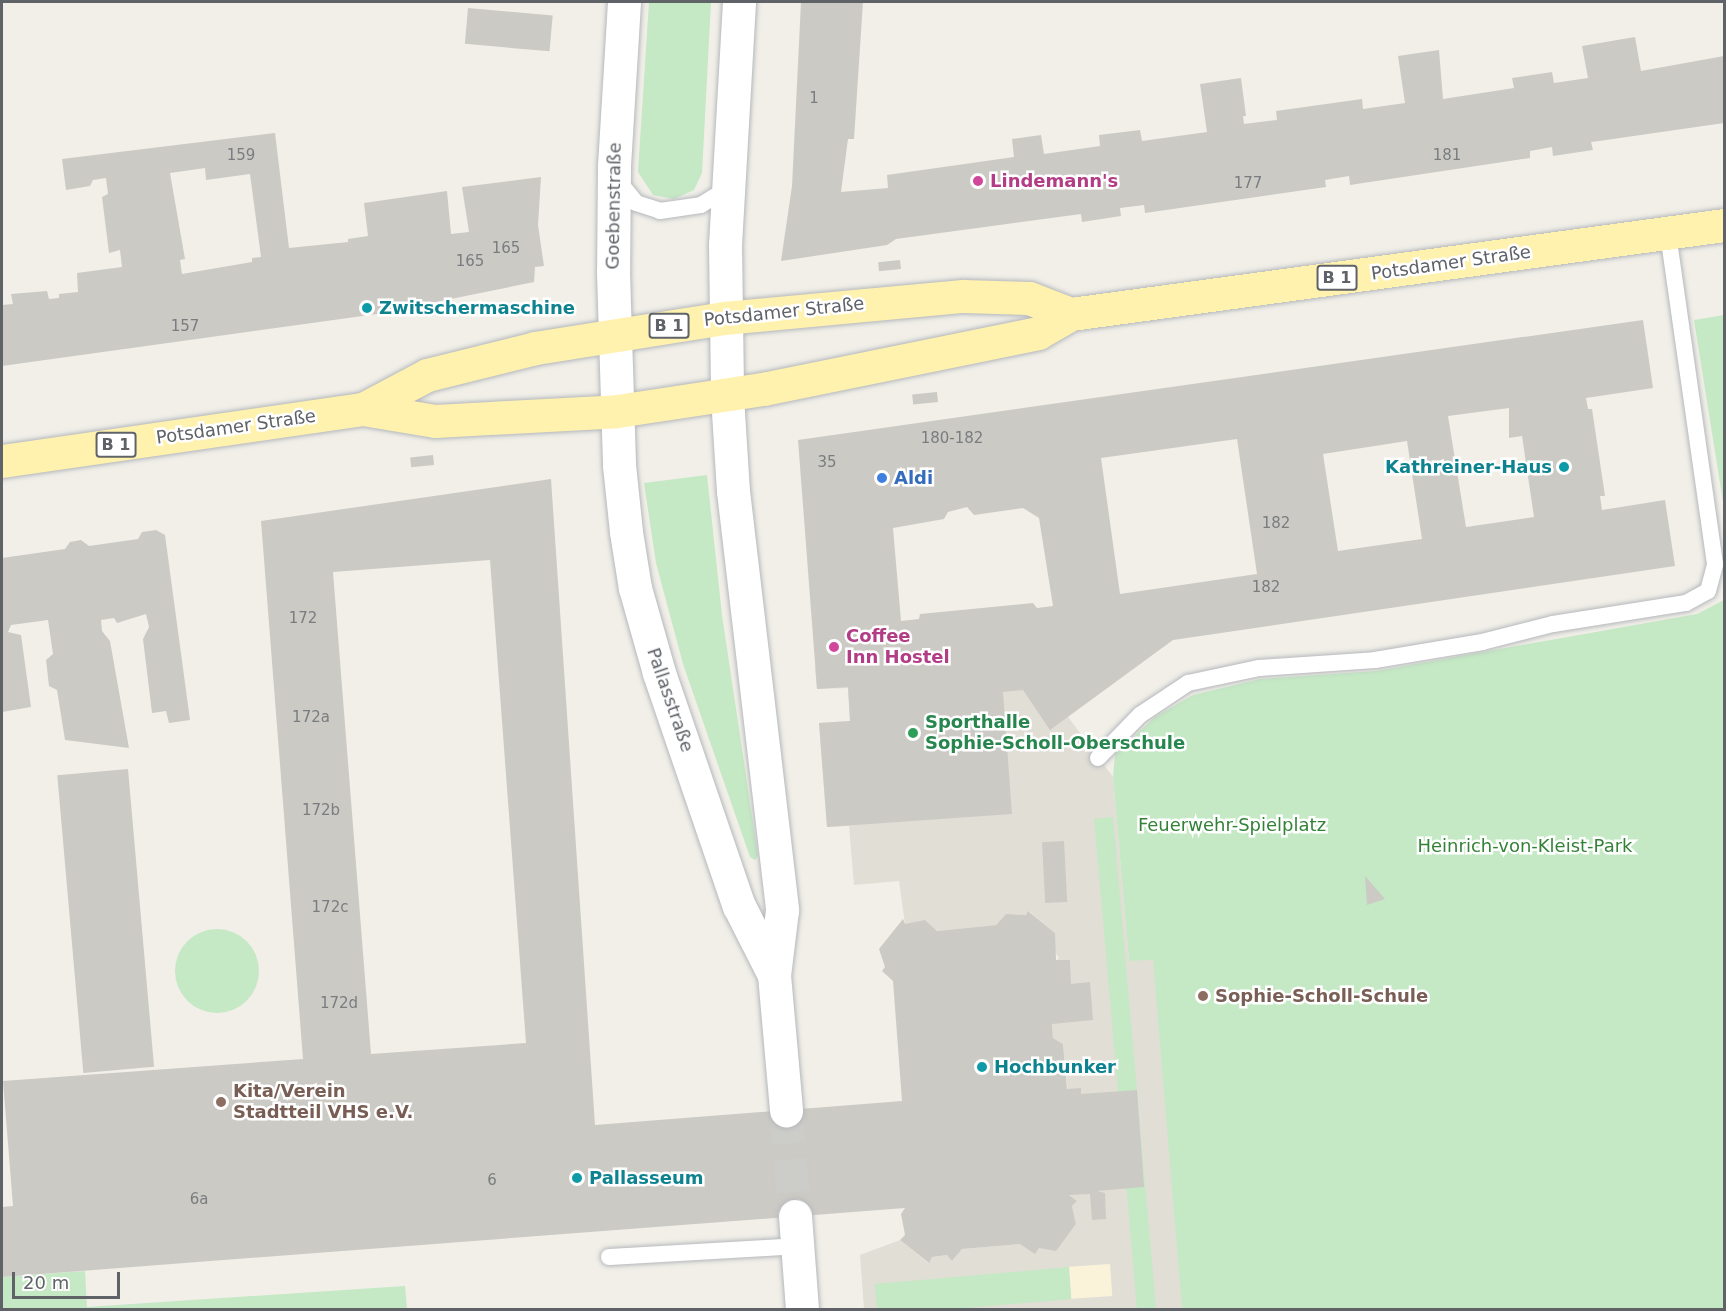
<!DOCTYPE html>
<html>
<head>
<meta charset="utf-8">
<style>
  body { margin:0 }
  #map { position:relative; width:1726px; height:1311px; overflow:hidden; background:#f1efe8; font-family:"DejaVu Sans",sans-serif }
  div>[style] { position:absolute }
  .education>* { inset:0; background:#e1ded6 }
  .green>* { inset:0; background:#c5e8c5; transform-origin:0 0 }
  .round { border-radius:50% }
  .sand>* { inset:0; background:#fbf3d9; transform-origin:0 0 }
  .building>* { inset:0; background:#cccac5; transform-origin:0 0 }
  .secondary-tunnel>* { height:33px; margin-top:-16.5px; transform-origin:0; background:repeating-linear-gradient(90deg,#ccccc8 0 33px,transparent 0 49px) }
  .roads { filter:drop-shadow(0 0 2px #b5b8bc) drop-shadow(0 0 2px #b5b8bc) }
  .lane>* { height:16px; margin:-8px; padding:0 8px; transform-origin:8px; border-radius:8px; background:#fff }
  .secondary>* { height:33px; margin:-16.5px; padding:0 16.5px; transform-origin:16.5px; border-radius:16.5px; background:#fff }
  .primary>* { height:33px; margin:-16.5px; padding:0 16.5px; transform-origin:16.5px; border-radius:16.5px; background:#fff2af }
  .dots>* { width:16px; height:16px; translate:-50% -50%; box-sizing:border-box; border:3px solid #fff; border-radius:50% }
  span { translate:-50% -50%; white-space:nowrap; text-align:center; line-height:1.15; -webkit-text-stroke:5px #fff; paint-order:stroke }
  .number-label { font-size:15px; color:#7a7d7f }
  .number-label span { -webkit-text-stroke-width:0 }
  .shield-label span { padding:2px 4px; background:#fff; border:2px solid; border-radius:4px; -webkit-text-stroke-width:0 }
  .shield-label { font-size:16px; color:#5f6368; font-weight:700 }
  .hotel-label { font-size:18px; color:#b23c85; font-weight:700 }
  .left { translate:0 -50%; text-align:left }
  .street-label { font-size:18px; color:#5f6368 }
  .culture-label { font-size:18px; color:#0d838f; font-weight:700 }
  .right { translate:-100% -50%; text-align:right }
  .shop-label { font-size:18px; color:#366cbe; font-weight:700 }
  .leisure-label { font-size:18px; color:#27864d; font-weight:700 }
  .park-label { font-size:18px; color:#348238 }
  .education-label { font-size:18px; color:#785e54; font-weight:700 }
  .frame { position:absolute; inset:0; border:3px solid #5f6368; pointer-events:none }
  .scale { position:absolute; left:12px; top:1272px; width:108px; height:27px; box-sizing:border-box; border:3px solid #5f6368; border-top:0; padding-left:8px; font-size:18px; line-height:21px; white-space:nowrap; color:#5f6368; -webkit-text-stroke:4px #fff; paint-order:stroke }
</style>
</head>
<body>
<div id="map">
  <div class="education">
    <div style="clip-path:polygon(1020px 653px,1113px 777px,1129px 961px,1153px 959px,1380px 1309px,864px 1309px,860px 1255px,900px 1240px,928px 1263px,932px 1257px,947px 1255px,953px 1260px,962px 1249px,1020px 1244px,1056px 1250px,1076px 1224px,1072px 1206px,1077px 1201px,1065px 1192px,1070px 1114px,1063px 1044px,1053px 1038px,1048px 969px,1059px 958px,1055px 952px,1055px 933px,1029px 911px,1026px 915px,1006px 914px,996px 925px,937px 931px,926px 921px,905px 924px,899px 881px,854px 885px,849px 826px,827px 827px,819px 723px,850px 721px,848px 688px,817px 689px,815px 668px)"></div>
  </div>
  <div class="green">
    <div style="clip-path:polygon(649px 2px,711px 2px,702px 173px,694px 190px,674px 199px,653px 195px,638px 172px)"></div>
    <div style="clip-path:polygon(1724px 315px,1724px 508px,1694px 320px)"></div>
    <div style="clip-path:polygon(707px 475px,722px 615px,758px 856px,755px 860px,750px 857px,683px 664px,656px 563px,644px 483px)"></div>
    <div style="clip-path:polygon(1724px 600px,1724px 1309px,1182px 1309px,1153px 960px,1129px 961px,1113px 777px,1115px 754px,1155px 717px,1193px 695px,1260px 679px,1376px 671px,1697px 614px)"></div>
    <div style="left:1113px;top:817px;width:494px;height:19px;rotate:85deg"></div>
    <div class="round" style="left:175px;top:929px;width:84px;height:84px"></div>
    <div style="left:1069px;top:1267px;width:32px;height:195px;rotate:85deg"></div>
    <div style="clip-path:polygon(85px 1271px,87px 1307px,405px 1286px,407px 1309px,2px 1309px,2px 1277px)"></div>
  </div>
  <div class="sand">
    <div style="left:1110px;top:1264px;width:32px;height:41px;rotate:86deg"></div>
  </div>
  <div class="building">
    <div style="clip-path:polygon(801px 2px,863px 2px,854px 139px,848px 139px,841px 192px,888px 188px,887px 175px,1014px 157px,1012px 139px,1041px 135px,1044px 154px,1100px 146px,1099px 135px,1140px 130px,1142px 141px,1207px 132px,1200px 84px,1241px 78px,1246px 116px,1243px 116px,1244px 124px,1277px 120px,1276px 111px,1362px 99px,1363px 109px,1405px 103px,1398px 56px,1439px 50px,1443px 99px,1514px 88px,1512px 78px,1552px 72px,1554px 83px,1588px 78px,1582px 46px,1635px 37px,1641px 71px,1724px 56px,1724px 123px,1599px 141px,1591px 142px,1593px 150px,1553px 156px,1552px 147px,1530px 151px,1530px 158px,1350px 185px,1349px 176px,1325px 180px,1326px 187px,1145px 213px,1144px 205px,1120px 208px,1121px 216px,1082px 222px,1081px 214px,896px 239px,887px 245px,781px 261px,792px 186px)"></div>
    <div style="left:468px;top:8px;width:85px;height:36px;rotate:5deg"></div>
    <div style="clip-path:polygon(evenodd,275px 133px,289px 248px,348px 242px,348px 239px,368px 236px,364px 203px,447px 191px,451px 234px,469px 232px,462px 187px,541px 177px,538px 225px,544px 266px,535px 267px,534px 282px,377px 314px,2px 366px,2px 305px,13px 304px,11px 294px,47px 291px,49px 299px,59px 298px,59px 294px,78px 292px,77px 273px,122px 267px,120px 250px,109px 253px,102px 197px,108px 194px,106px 178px,93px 180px,90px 186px,66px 190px,62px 159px,275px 133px,205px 168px,206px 180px,250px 174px,261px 257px,252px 258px,252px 262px,182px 274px,180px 260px,185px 259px,170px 173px,205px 168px)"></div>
    <div style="left:900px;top:260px;width:9px;height:22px;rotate:84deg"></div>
    <div style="clip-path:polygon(evenodd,1643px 320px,1653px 388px,1586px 398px,1588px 409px,1592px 409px,1605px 496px,1600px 496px,1602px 510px,1665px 500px,1675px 566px,1173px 640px,1050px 730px,1023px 690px,1003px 692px,1012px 814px,827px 827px,819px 723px,850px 721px,848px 687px,817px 689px,798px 440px,1643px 320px,1509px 408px,1509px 438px,1522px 436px,1534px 517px,1466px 527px,1448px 416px,1509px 408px,1643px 320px,1237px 439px,1257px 574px,1120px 594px,1101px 458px,1237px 439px,1643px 320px,1407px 441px,1422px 539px,1338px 551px,1323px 454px,1407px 441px,1643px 320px,967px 507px,974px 515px,1023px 508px,1039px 518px,1053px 606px,1037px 608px,1033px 603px,920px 614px,919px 619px,901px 621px,893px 528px,944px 519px,948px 512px,967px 507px)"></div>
    <div style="left:937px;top:392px;width:10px;height:25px;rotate:84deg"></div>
    <div style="left:433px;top:455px;width:10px;height:23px;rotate:84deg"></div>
    <div style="clip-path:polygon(evenodd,551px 479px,595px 1125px,902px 1101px,893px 981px,882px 971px,885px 967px,879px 949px,903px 919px,905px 924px,925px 920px,937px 931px,996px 925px,1006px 914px,1026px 915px,1028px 911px,1055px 933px,1056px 960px,1070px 960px,1071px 984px,1090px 982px,1093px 1020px,1052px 1024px,1053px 1038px,1063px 1044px,1067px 1089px,1081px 1088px,1081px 1094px,1137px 1090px,1144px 1187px,1097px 1191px,1105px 1193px,1106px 1219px,1092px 1220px,1090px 1194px,1069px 1195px,1077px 1201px,1072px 1206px,1076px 1224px,1056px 1251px,1039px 1248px,1035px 1254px,1020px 1244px,962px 1249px,952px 1261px,947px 1255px,932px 1257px,929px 1263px,900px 1240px,905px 1235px,901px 1214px,905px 1208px,2px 1277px,2px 1207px,13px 1206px,3px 1081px,303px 1059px,261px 521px,551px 479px,490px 560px,526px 1043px,371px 1054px,333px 572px,490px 560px)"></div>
    <div style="clip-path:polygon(156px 530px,165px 535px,190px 720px,169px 723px,166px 711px,152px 713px,143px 639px,149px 627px,146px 614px,117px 623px,114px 618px,101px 620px,102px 631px,110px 641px,129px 748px,65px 740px,57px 690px,49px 686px,46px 660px,53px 654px,48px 620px,11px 625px,8px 632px,21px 635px,31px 707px,2px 712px,2px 558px,65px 549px,70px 542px,81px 540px,89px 546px,138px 539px,142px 532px)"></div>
    <div style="left:128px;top:769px;width:299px;height:71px;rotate:85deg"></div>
    <div style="left:1064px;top:841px;width:61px;height:22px;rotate:87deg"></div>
    <div style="clip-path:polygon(1365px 876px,1385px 899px,1367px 905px)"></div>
  </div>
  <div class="secondary-tunnel">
    <div style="left:786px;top:1110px;width:106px;rotate:85.1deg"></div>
  </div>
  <div class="roads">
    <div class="lane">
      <div style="left:616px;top:178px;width:32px;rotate:51deg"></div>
      <div style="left:636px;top:203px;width:25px;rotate:18deg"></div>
      <div style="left:660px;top:211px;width:41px;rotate:-8.3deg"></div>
      <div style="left:701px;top:205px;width:32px;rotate:-32deg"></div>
      <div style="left:1098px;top:758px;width:60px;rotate:-45.7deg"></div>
      <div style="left:1140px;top:715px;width:58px;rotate:-33.7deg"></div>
      <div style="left:1188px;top:683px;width:73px;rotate:-11.9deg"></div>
      <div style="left:1259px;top:668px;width:116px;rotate:-3.9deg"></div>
      <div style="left:1375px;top:660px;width:109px;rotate:-9.5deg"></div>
      <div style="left:1482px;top:642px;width:73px;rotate:-14.2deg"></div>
      <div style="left:1553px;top:624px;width:135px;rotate:-9deg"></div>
      <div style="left:1686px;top:603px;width:25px;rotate:-29deg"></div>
      <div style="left:1708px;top:591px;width:28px;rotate:-75deg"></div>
      <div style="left:1715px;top:564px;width:334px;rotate:-98.1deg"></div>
      <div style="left:609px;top:1257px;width:188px;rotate:-3.3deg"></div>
    </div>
    <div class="secondary">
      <div style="left:624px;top:2px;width:164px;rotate:93.5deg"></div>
      <div style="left:614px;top:166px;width:106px;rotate:90.5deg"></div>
      <div style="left:613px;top:272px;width:193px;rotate:88.2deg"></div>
      <div style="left:619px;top:465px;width:67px;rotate:84deg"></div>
      <div style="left:626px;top:532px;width:57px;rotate:80.9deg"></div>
      <div style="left:635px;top:588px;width:88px;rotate:74.2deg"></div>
      <div style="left:659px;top:673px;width:246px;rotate:71.1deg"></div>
      <div style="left:739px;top:906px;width:77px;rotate:63.1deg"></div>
      <div style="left:739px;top:2px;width:242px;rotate:93.3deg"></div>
      <div style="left:725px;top:244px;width:152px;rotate:89.2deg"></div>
      <div style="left:727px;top:396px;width:95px;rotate:86.4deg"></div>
      <div style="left:733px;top:491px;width:422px;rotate:83.3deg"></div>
      <div style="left:782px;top:910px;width:65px;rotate:97deg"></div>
      <div style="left:774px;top:975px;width:136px;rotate:84.9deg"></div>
      <div style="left:795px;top:1216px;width:94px;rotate:85.7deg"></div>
    </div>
    <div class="primary">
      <div style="left:363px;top:409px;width:72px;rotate:-28deg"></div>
      <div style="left:427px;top:375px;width:111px;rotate:-14deg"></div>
      <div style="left:535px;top:348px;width:191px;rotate:-9deg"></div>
      <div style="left:724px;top:318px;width:240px;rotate:-5.3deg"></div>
      <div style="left:963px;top:296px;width:66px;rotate:1.7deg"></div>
      <div style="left:1029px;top:298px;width:45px;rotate:20.9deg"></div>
      <div style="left:2px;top:461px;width:365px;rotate:-8.2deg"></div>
      <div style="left:363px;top:409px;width:73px;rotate:9.5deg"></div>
      <div style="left:435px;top:421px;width:182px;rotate:-3.1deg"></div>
      <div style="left:617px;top:411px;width:148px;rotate:-8.6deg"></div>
      <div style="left:763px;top:389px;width:281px;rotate:-11.5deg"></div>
      <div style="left:1038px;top:333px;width:38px;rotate:-30deg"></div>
      <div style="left:1071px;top:314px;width:659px;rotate:-7.76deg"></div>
    </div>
  </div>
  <div class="dots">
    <div style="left:978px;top:181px;background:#d1479c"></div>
    <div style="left:367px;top:308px;background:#0f9aa8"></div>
    <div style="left:1564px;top:467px;background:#0f9aa8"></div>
    <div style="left:882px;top:478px;background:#3f7fe0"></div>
    <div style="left:834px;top:647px;background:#d1479c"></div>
    <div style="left:913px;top:733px;background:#2e9e5b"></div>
    <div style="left:1203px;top:996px;background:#8d6e63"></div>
    <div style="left:982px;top:1067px;background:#0f9aa8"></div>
    <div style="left:221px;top:1102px;background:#8d6e63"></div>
    <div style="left:577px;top:1178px;background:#0f9aa8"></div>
  </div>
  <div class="number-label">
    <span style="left:814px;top:99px">1</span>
    <span style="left:241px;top:156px">159</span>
    <span style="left:1447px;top:156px">181</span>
    <span style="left:1248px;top:184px">177</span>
    <span style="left:506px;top:249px">165</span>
    <span style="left:470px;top:262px">165</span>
    <span style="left:185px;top:327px">157</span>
    <span style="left:952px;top:439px">180-182</span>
    <span style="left:827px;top:463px">35</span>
    <span style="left:1276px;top:524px">182</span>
    <span style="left:1266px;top:588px">182</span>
    <span style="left:303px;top:619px">172</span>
    <span style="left:311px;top:718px">172a</span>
    <span style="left:321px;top:811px">172b</span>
    <span style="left:330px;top:908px">172c</span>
    <span style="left:339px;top:1004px">172d</span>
    <span style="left:492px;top:1181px">6</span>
    <span style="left:199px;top:1200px">6a</span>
  </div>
  <div class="shield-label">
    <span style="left:1337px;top:278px">B 1</span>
    <span style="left:669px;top:326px">B 1</span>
    <span style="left:116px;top:445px">B 1</span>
  </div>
  <div class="hotel-label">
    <span class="left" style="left:990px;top:181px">Lindemann's</span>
    <span class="left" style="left:846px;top:647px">Coffee<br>Inn Hostel</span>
  </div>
  <div class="street-label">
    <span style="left:614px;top:206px;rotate:-89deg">Goebenstraße</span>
    <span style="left:1451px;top:263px;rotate:-8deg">Potsdamer Straße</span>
    <span style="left:784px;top:312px;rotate:-6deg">Potsdamer Straße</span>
    <span style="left:236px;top:427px;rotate:-8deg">Potsdamer Straße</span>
    <span style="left:670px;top:700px;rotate:71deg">Pallasstraße</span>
  </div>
  <div class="culture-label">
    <span class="left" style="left:379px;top:308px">Zwitschermaschine</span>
    <span class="right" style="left:1552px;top:467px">Kathreiner-Haus</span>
    <span class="left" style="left:994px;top:1067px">Hochbunker</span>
    <span class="left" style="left:589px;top:1178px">Pallasseum</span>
  </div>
  <div class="shop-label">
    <span class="left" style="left:894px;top:478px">Aldi</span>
  </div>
  <div class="leisure-label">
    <span class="left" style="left:925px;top:733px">Sporthalle<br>Sophie-Scholl-Oberschule</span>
  </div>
  <div class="park-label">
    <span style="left:1232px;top:825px">Feuerwehr-Spielplatz</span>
    <span style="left:1525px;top:846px">Heinrich-von-Kleist-Park</span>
  </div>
  <div class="education-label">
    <span class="left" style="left:1215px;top:996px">Sophie-Scholl-Schule</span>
    <span class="left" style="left:233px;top:1102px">Kita/Verein<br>Stadtteil VHS e.V.</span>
  </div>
  <div class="frame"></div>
  <div class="scale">20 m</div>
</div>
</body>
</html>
